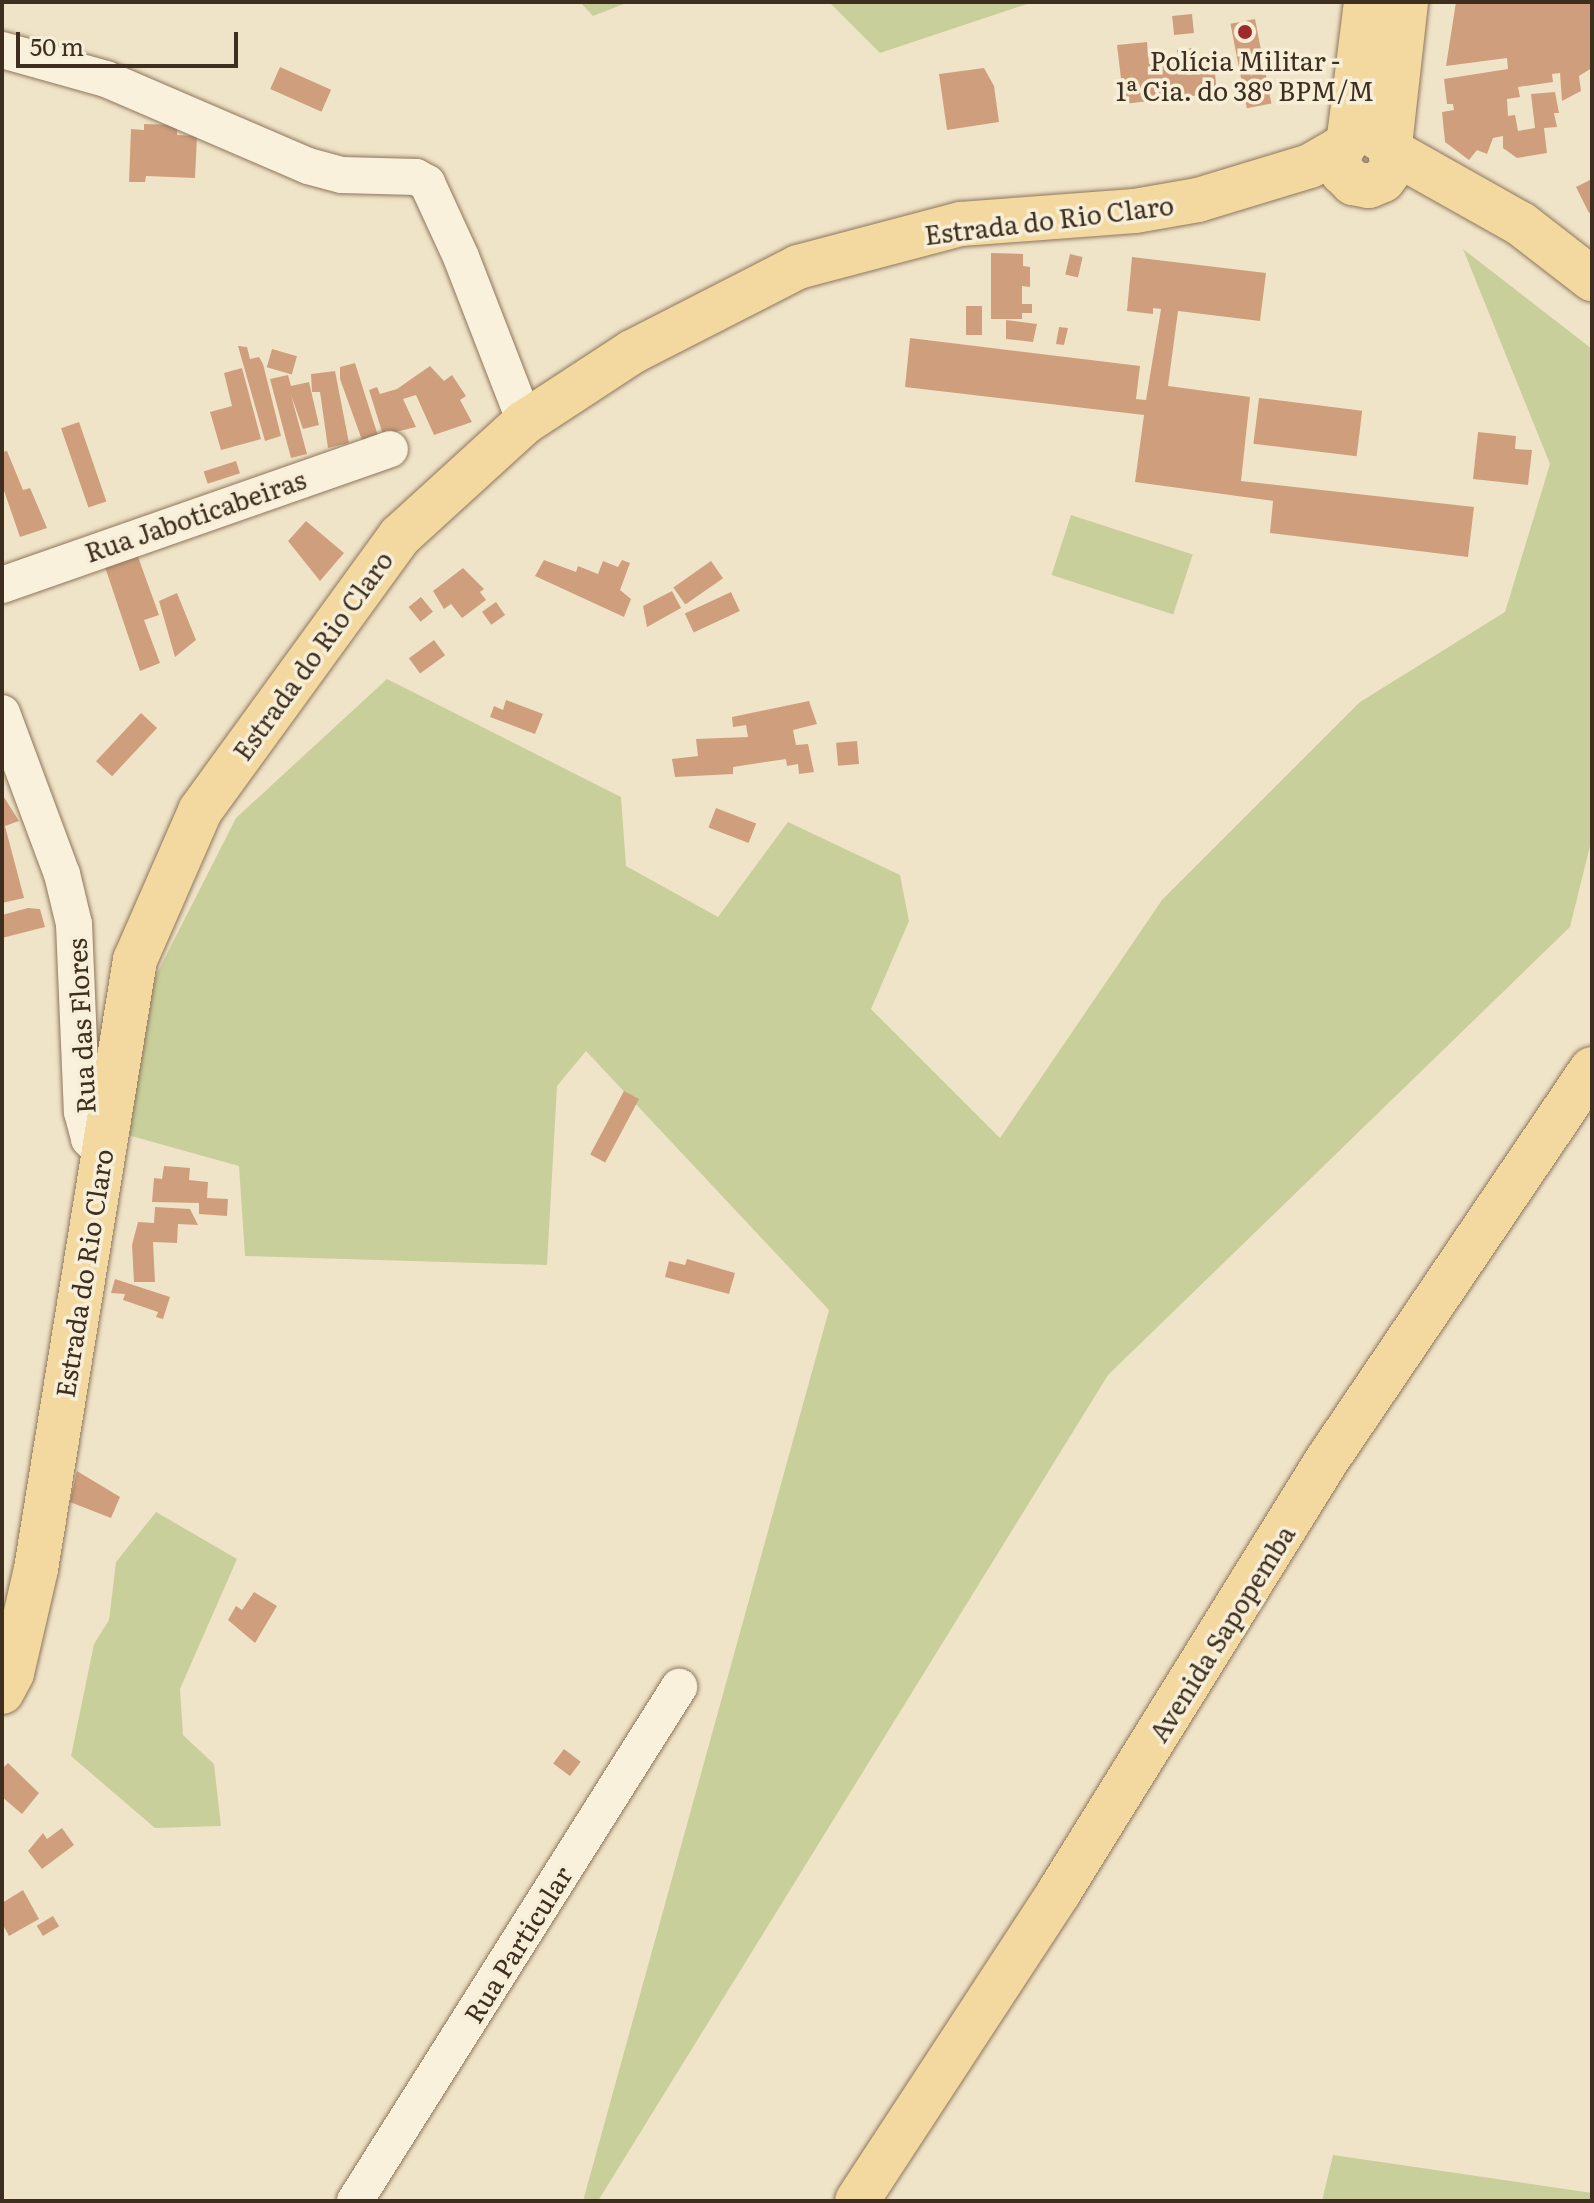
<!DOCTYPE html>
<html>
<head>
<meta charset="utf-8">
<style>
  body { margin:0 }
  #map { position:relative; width:1594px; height:2203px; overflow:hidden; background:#f0e4c8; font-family:Literata,serif }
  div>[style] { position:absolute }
  .green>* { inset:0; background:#c9cf9b; transform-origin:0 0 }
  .building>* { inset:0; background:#cf9f7d; transform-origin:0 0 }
  .roads { filter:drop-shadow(0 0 2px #8d765c) drop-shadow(0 0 2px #8d765c) }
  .minor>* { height:36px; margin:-18px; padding:0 18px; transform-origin:18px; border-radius:18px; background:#faf1dc }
  .major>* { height:44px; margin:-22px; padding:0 22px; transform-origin:22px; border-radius:22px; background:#f3d9a0 }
  .dots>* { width:22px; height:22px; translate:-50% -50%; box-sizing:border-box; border:4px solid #f7eed8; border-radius:50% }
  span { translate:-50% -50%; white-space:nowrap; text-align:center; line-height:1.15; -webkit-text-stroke:7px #f7eed8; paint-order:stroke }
  .poi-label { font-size:26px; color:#3d2e20 }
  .street-label { font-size:26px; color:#3d2e20 }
  .frame { position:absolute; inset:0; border:4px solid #3d2e20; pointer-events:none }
  .scale { position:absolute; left:16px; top:32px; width:222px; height:36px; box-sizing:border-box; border:4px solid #3d2e20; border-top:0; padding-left:10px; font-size:24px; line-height:28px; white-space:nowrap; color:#3d2e20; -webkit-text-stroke:6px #f7eed8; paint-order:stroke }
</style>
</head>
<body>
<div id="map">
  <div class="green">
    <div style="clip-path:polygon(580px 2px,629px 2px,593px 16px)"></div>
    <div style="clip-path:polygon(829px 2px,1033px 2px,880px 53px)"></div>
    <div style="clip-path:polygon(1463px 249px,1592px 349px,1592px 838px,1570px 927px,1108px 1375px,598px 2201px,583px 2201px,829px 1310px,586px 1051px,557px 1086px,547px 1265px,245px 1256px,239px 1166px,124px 1134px,147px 993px,236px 818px,387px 679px,621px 797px,626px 866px,718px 917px,788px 822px,900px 875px,909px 921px,871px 1009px,1000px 1138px,1162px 900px,1360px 702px,1505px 612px,1550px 464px)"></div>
    <div style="left:1071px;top:515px;width:128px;height:63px;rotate:18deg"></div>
    <div style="clip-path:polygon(156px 1512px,237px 1559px,180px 1689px,183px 1735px,214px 1764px,221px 1826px,155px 1828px,71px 1756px,94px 1644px,109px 1620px,116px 1562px)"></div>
    <div style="clip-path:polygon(1333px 2155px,1592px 2193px,1592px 2201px,1322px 2201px)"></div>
  </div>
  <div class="building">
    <div style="clip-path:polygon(1456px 2px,1592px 2px,1592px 68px,1579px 76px,1581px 91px,1562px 101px,1560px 73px,1552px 74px,1553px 82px,1518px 87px,1520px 97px,1507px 99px,1508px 116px,1515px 115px,1518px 131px,1535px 128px,1531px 94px,1555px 92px,1559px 113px,1554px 113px,1557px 127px,1544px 128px,1547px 153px,1517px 158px,1503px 148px,1503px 136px,1493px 138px,1487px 154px,1477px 150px,1469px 160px,1445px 142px,1442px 112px,1454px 110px,1453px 104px,1447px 104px,1444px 79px,1508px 69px,1507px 58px,1446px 66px)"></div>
    <div style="left:1192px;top:14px;width:19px;height:20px;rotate:84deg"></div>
    <div style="left:1255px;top:19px;width:86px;height:25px;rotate:79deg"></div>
    <div style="clip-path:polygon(1147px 42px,1149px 64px,1169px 62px,1178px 57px,1177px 50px,1192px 48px,1194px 65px,1214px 63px,1217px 93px,1124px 104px,1117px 45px)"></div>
    <div style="left:280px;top:67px;width:56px;height:24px;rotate:24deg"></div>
    <div style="clip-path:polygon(984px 68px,994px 86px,999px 122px,947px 130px,939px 74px)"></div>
    <div style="clip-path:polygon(144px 124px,177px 125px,177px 135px,197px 136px,195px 178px,146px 176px,145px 182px,129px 182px,131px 129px,144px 130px)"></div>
    <div style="clip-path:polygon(1592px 179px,1592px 211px,1589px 213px,1576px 187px)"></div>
    <div style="clip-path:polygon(991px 253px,1023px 254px,1023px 266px,1030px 267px,1030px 287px,1022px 286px,1022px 304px,1032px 304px,1032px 313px,1022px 313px,1022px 319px,991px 319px)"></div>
    <div style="left:1070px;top:254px;width:13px;height:21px;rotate:13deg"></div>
    <div style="clip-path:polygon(1132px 257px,1266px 273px,1260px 321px,1178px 311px,1168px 386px,1250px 397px,1241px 481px,1474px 507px,1468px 557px,1270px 533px,1273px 501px,1135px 482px,1144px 415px,905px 387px,910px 338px,1140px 366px,1136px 399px,1146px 400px,1161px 309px,1153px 308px,1153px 314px,1127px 311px)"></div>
    <div style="left:966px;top:306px;width:16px;height:29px"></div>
    <div style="clip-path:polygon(1006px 320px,1037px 324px,1033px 342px,1006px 339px)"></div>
    <div style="clip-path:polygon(1059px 327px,1068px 328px,1064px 345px,1056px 344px)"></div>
    <div style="clip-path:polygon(238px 346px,247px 347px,250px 359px,259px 357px,263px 364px,281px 436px,265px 441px)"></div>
    <div style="left:272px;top:349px;width:26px;height:19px;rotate:16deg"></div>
    <div style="clip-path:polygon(355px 363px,378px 436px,362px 440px,340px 379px,340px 367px)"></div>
    <div style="clip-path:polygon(430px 366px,444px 381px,452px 375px,466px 396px,460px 400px,472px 422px,434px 435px,416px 395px,403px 399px,416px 427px,383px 435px,369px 390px,377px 387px,380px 394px,397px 389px)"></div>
    <div style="clip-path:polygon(242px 368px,261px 439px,221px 450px,210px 412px,232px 406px,224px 373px)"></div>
    <div style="clip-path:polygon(335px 371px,349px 443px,328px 448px,320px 392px,312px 392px,311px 374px)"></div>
    <div style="clip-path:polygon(288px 375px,291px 386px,309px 382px,319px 425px,303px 429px,291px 395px,307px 454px,291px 458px,270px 379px)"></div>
    <div style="left:1259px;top:398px;width:104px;height:46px;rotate:7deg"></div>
    <div style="left:79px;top:422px;width:84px;height:19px;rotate:71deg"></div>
    <div style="clip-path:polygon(1478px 432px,1516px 436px,1515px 449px,1532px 450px,1528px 485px,1473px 479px)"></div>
    <div style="clip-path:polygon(7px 451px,23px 490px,30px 488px,47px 528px,20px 537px,2px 485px,2px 452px)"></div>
    <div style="left:236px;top:461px;width:13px;height:34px;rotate:72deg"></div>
    <div style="clip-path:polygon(306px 521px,344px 553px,320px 581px,288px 541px)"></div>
    <div style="clip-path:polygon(137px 554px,159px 615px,144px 620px,160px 663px,140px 671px,105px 567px)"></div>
    <div style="clip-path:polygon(544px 560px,576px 572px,578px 566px,598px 574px,603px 561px,618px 567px,622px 560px,630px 563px,620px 590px,631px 599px,624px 617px,535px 576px)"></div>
    <div style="left:711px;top:561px;width:21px;height:46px;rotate:55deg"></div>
    <div style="clip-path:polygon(463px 568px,484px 589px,480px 592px,486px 600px,462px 618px,451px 604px,444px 609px,433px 591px)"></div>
    <div style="clip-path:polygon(672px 591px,681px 608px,647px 627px,643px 606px)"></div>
    <div style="left:731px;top:592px;width:21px;height:51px;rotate:65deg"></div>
    <div style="clip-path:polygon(177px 593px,196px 640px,175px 657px,159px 601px)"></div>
    <div style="left:421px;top:597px;width:19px;height:16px;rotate:51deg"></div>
    <div style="left:496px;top:602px;width:16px;height:17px;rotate:55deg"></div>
    <div style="left:434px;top:640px;width:19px;height:31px;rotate:54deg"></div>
    <div style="clip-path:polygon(506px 700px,543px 714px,535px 734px,490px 717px,494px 706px,503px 710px)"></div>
    <div style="clip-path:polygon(809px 701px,817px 724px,793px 730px,796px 745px,808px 744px,814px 772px,799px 774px,798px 764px,787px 766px,786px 759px,733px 767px,733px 774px,675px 777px,672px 759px,698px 756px,696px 739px,748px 737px,746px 725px,733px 727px,732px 717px)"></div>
    <div style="left:141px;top:713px;width:22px;height:66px;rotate:43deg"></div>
    <div style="left:857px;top:741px;width:23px;height:21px;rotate:85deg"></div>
    <div style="clip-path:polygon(2px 794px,19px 821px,5px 826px,24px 898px,2px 903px)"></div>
    <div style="left:716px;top:808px;width:43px;height:21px;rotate:21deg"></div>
    <div style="clip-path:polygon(28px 908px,40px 909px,45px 927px,2px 938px,2px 915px)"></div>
    <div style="left:624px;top:1091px;width:17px;height:72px;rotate:28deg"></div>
    <div style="clip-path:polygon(164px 1166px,190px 1168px,189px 1180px,208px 1182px,207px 1198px,228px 1199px,227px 1216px,199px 1214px,199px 1203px,152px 1202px,154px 1178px,162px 1179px)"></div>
    <div style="clip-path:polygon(155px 1207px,190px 1209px,198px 1225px,178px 1224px,177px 1243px,153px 1242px,155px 1282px,134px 1282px,132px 1245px,138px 1222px,154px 1223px)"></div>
    <div style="clip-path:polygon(687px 1259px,735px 1273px,729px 1294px,665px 1277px,669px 1261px,685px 1265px)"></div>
    <div style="clip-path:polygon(115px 1279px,170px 1297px,163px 1319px,156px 1317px,158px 1312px,123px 1300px,125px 1294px,111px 1293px)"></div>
    <div style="clip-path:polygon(77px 1471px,120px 1497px,111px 1518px,70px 1502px)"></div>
    <div style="clip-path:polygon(254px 1592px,277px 1606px,255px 1643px,228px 1620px,236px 1606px,242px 1610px)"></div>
    <div style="left:564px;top:1749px;width:21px;height:18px;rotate:37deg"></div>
    <div style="clip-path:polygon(8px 1763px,39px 1793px,22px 1814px,2px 1797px,2px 1769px)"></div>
    <div style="clip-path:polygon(62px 1828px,74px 1845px,42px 1869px,28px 1851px,43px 1833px,47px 1839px)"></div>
    <div style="clip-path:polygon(23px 1890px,39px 1919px,9px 1936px,2px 1923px,2px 1903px)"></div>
    <div style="left:53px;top:1916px;width:12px;height:19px;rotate:59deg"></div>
  </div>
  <div class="roads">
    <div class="minor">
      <div style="left:2px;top:50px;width:108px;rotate:15.6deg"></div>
      <div style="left:106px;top:79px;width:220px;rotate:23.3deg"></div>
      <div style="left:308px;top:166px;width:35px;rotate:15deg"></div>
      <div style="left:342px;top:175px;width:74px;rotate:1.5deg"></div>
      <div style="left:416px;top:177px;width:13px;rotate:29deg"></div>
      <div style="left:427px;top:183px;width:81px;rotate:65.3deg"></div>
      <div style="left:461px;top:257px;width:177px;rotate:68.8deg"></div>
      <div style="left:2px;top:585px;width:411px;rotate:-19.3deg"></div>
      <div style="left:2px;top:713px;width:172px;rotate:69.6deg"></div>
      <div style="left:62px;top:874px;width:51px;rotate:76.5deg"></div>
      <div style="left:74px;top:924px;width:188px;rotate:87.6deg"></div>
      <div style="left:82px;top:1112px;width:28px;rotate:75deg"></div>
      <div style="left:89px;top:1139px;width:20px;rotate:45deg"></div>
      <div style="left:355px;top:2201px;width:608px;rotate:-57.77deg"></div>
    </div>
    <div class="major">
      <div style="left:1349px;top:137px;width:136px;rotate:-82.8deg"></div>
      <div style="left:1390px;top:145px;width:27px;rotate:-149deg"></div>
      <div style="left:1367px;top:131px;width:19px;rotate:162deg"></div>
      <div style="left:1349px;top:137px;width:23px;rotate:119deg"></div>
      <div style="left:1338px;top:157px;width:16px;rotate:75deg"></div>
      <div style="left:1342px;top:172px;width:16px;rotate:45deg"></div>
      <div style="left:1353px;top:183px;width:16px;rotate:11deg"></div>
      <div style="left:1369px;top:186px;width:15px;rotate:-23deg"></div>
      <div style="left:1383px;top:180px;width:15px;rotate:-53deg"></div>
      <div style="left:1392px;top:168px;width:23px;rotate:-95deg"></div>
      <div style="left:1390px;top:145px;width:144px;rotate:-83.6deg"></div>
      <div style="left:1393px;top:152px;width:147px;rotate:29.4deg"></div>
      <div style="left:1521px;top:224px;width:90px;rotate:37.8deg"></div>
      <div style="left:2px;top:1692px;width:21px;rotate:-62deg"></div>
      <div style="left:12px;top:1673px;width:107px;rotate:-77deg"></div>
      <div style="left:36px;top:1569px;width:617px;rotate:-80.77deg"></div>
      <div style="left:135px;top:960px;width:163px;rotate:-66.4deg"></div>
      <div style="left:200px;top:811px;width:340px;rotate:-54deg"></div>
      <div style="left:400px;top:536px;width:169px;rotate:-42.4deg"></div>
      <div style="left:525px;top:422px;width:128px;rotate:-33.2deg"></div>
      <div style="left:632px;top:352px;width:186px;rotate:-27.1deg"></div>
      <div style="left:798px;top:267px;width:169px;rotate:-14.8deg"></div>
      <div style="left:961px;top:224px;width:174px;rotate:-4.3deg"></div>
      <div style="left:1135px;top:211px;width:64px;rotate:-9.9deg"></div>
      <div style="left:1198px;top:200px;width:117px;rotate:-16.9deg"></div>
      <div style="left:1310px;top:166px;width:34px;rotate:-30deg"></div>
      <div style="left:857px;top:2201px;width:369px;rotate:-56.8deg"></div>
      <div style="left:1059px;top:1892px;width:508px;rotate:-58.19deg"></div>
      <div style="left:1327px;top:1460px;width:472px;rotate:-55.9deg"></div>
    </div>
  </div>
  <div class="dots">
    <div style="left:1245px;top:32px;background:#9e2a2b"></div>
  </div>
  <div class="poi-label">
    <span style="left:1245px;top:75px">Polícia Militar -<br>1ª Cia. do 38º BPM/M</span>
  </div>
  <div class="street-label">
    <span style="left:1049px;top:219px;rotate:-7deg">Estrada do Rio Claro</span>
    <span style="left:195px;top:515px;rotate:-19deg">Rua Jaboticabeiras</span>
    <span style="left:312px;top:655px;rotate:-54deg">Estrada do Rio Claro</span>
    <span style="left:80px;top:1026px;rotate:-93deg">Rua das Flores</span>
    <span style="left:83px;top:1273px;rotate:-81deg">Estrada do Rio Claro</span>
    <span style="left:1221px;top:1633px;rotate:-58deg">Avenida Sapopemba</span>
    <span style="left:517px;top:1944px;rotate:-58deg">Rua Particular</span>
  </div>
  <div class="frame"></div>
  <div class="scale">50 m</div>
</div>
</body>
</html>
